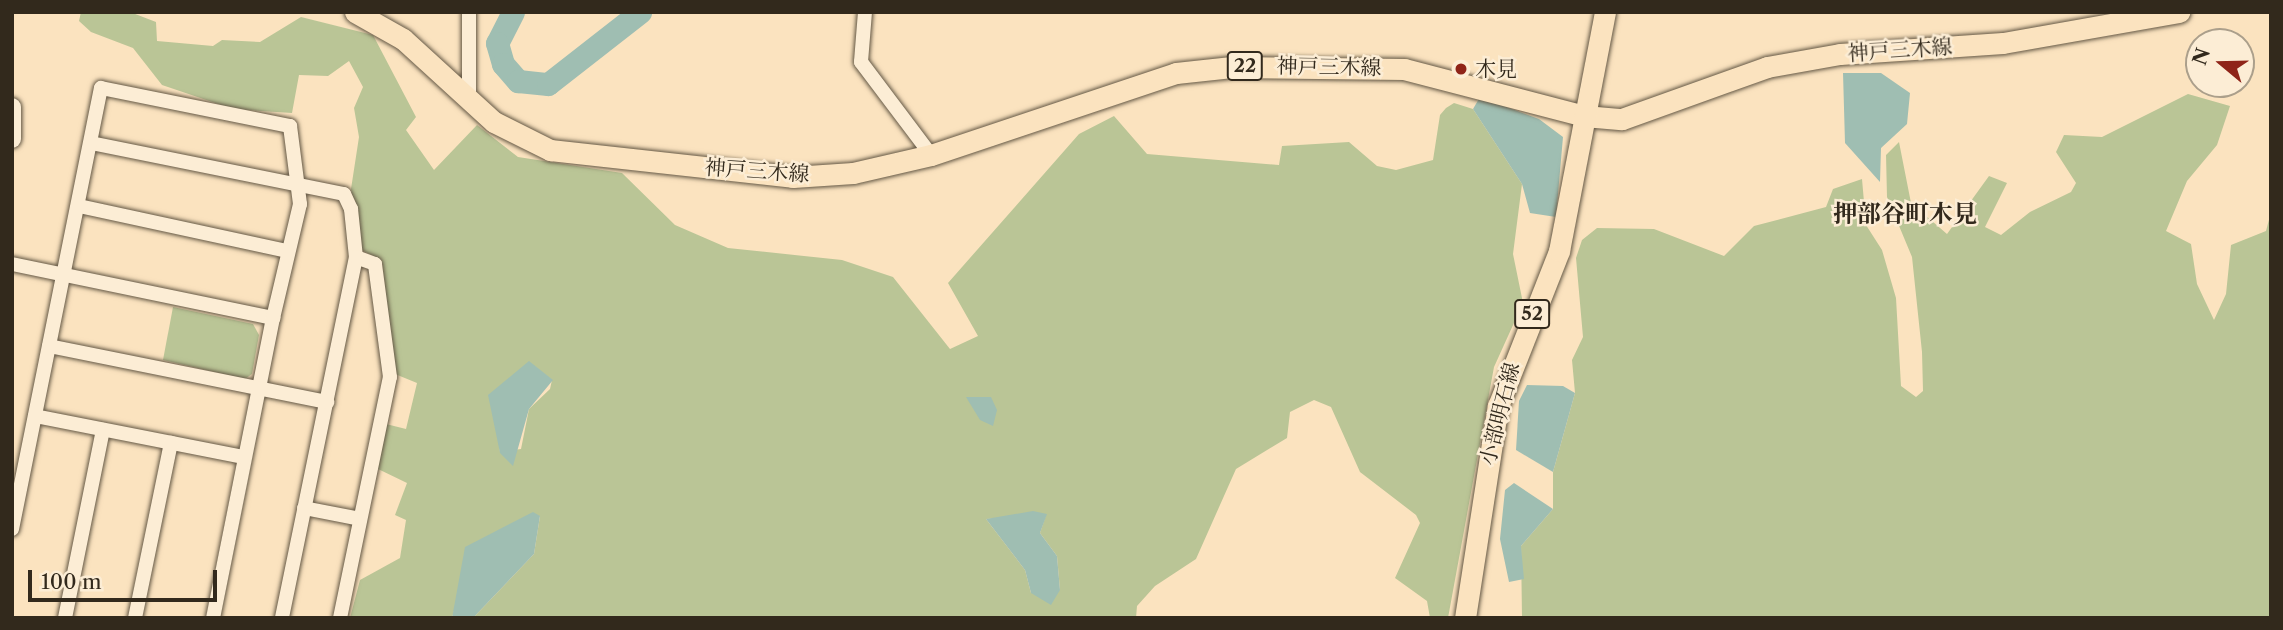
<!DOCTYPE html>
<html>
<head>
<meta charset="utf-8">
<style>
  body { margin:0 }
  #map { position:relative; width:2283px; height:630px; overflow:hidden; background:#fbe3bf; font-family:"Libre Caslon Text","Noto Serif JP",serif }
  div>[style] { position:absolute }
  .green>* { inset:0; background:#bac596 }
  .water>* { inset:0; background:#9fbeb2 }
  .river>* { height:23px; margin:-11.5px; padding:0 11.5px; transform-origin:11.5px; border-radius:11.5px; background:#9fbeb2 }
  .roads { filter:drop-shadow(0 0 2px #645845) drop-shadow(0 0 2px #645845) }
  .minor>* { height:14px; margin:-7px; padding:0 7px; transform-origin:7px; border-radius:7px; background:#fcedd5 }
  .tertiary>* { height:18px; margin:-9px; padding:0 9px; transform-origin:9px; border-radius:9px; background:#fcedd5 }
  .primary>* { height:21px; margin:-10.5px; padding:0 10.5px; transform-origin:10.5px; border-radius:10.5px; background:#fbe3bf }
  .dots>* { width:19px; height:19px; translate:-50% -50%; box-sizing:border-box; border:4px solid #fcedd5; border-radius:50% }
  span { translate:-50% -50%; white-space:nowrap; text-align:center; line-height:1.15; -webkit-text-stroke:5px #fcedd5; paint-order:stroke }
  .shield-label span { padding:2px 5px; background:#fcedd5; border:2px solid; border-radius:5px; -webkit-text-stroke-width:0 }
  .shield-label { font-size:19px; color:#32291c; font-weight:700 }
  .street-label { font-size:21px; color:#32291c }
  .poi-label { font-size:21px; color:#32291c }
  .left { translate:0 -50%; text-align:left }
  .quarter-label { font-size:24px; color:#32291c; font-weight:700 }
  .frame { position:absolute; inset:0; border:14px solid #32291c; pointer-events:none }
  .north { position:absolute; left:2185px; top:28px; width:70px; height:70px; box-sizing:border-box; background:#fcedd5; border:2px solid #ab9f8b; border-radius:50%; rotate:289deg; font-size:19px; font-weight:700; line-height:28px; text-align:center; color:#32291c }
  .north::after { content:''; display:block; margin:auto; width:24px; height:32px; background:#8f2418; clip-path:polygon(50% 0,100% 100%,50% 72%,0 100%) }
  .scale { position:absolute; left:28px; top:570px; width:189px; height:32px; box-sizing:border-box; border:4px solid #32291c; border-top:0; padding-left:9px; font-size:21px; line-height:24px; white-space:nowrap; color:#32291c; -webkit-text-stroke:5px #fcedd5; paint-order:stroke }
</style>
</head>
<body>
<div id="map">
  <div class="green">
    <div style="clip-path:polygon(evenodd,81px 12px,130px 12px,156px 22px,157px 41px,213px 46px,222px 40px,260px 42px,301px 17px,373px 35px,416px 117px,406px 130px,434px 170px,477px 125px,518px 157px,622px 173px,675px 225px,728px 248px,842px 260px,893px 277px,950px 349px,978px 336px,948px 283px,1079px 134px,1114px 116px,1147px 154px,1279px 165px,1282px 146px,1349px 142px,1377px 166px,1396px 170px,1433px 160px,1440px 115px,1446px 108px,1454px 103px,1473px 109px,1522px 184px,1513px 254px,1523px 303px,1494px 367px,1448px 618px,1430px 618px,1427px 601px,1395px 578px,1420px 523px,1416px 515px,1360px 472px,1331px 407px,1314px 400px,1290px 412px,1287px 438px,1236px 469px,1196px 559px,1155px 586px,1137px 606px,1136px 618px,473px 618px,534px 554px,540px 516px,467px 562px,452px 618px,350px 618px,360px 580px,400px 558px,406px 520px,395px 515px,407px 483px,376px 468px,386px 424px,406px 429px,417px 383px,395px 374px,382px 261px,362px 250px,351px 189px,359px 137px,354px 108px,363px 87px,349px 61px,328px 76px,299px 75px,292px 113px,233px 109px,162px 85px,133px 48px,91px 32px,79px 21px,81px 12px,529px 362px,552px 380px,550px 389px,529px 409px,521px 449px,500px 452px,496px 415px,529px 362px,81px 12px,1046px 515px,1040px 533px,1057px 556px,1060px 590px,1031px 593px,1025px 570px,986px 519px,1046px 515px)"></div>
    <div style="clip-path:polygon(2188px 94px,2230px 106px,2217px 145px,2187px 181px,2166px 231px,2191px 244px,2197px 284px,2214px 320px,2226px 294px,2231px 245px,2266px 231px,2271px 212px,2271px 618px,1522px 618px,1521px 546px,1553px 509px,1553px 472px,1575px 393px,1572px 360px,1583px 337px,1576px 258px,1582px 240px,1597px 228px,1654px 229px,1724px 256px,1754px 226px,1826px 207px,1833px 189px,1862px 179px,1866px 225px,1882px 250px,1896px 298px,1901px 386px,1916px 397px,1923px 391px,1922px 352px,1912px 257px,1887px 197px,1886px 155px,1899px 142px,1911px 203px,1947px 234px,1989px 176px,2007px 183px,1985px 227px,2001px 235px,2030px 212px,2071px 192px,2076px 183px,2056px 152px,2064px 135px,2102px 137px)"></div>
    <div style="clip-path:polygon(173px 307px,253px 324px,259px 335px,252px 374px,245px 379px,163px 360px)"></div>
  </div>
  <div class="water">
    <div style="clip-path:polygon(1843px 73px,1881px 73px,1910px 93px,1907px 124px,1881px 148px,1880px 182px,1845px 143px)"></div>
    <div style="clip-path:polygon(1480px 97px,1539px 119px,1563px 137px,1556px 217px,1530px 213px,1522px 184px,1473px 109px)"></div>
    <div style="clip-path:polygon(529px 361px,553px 380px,529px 409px,513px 466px,500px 453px,488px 395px)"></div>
    <div style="clip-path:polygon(1527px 385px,1563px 386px,1575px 393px,1553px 472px,1516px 450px,1519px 401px)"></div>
    <div style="clip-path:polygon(966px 397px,991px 397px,997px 410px,993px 426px,980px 420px)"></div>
    <div style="clip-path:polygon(1514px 483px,1553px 509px,1521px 546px,1524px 579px,1509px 582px,1500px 539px,1505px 490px)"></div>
    <div style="clip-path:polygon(1033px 511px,1047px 514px,1040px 533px,1057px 556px,1060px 590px,1051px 605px,1031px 593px,1025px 570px,986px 519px)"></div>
    <div style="clip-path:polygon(533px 512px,540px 516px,534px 554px,473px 618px,452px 618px,465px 547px)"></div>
  </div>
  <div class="river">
    <div style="left:513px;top:12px;width:35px;rotate:117deg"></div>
    <div style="left:497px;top:43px;width:22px;rotate:74deg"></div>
    <div style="left:503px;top:64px;width:23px;rotate:49deg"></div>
    <div style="left:518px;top:81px;width:30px;rotate:6deg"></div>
    <div style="left:548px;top:84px;width:117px;rotate:-38deg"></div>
  </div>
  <div class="roads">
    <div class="minor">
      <div style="left:469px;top:12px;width:87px;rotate:90deg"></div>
      <div style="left:865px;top:12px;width:50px;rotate:94.6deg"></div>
      <div style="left:861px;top:62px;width:116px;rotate:53deg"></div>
      <div style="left:91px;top:143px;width:258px;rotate:11.4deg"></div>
      <div style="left:344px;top:194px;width:17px;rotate:65deg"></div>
      <div style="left:351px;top:209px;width:48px;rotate:84.1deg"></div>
      <div style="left:356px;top:257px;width:369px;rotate:101.6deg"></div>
      <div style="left:79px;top:206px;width:214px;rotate:12.2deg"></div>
      <div style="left:12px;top:264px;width:267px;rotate:11.7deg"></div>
      <div style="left:273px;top:318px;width:306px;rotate:101.3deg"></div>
      <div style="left:49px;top:346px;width:284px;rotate:11.4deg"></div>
      <div style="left:35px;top:416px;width:213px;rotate:11.1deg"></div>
      <div style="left:304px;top:508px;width:57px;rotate:11.1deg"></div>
      <div style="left:12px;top:529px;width:450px;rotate:-78.6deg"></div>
      <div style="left:101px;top:88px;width:193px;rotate:11.4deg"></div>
      <div style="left:290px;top:126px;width:79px;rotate:82.7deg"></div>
      <div style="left:300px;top:204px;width:117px;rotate:103.3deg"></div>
      <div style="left:65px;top:618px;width:192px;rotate:-78.6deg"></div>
      <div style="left:135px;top:618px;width:179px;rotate:-78.4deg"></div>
      <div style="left:340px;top:618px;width:246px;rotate:-78.3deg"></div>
      <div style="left:390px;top:377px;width:114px;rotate:-97.6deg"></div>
      <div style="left:375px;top:264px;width:20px;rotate:-160deg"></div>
    </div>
    <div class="tertiary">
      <div style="left:12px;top:107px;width:32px;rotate:90deg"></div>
    </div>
    <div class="primary">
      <div style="left:355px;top:12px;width:55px;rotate:29.4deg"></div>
      <div style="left:403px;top:39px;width:123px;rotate:42.4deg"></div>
      <div style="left:494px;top:122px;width:63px;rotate:26.6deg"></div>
      <div style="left:550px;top:150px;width:244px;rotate:6.3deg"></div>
      <div style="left:793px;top:177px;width:60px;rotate:-3.8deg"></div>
      <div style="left:853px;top:173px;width:80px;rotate:-13deg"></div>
      <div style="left:931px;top:155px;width:258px;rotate:-18.5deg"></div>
      <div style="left:1176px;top:73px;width:56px;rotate:-6.1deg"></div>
      <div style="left:1232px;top:67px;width:172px;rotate:0.7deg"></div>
      <div style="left:1404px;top:69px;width:186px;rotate:14.6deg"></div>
      <div style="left:1584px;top:116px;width:38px;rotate:5deg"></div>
      <div style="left:1622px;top:119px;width:154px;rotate:-19.7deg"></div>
      <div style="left:1767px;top:67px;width:74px;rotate:-10.1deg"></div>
      <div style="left:1840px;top:54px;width:163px;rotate:-3.9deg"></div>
      <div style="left:2003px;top:43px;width:179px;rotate:-10deg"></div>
      <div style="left:1465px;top:618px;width:215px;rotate:-81.2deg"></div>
      <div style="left:1498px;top:406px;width:167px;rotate:-68.5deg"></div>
      <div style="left:1559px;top:251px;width:243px;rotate:-79.1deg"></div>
    </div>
  </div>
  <div class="dots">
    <div style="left:1461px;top:69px;background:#8f2418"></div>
  </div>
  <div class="shield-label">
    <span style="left:1245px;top:66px">22</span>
    <span style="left:1532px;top:314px">52</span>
  </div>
  <div class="street-label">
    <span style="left:1900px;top:50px;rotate:-4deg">神戸三木線</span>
    <span style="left:1329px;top:67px;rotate:1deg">神戸三木線</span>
    <span style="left:757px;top:171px;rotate:4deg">神戸三木線</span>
    <span style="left:1500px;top:414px;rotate:-76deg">小部明石線</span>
  </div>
  <div class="poi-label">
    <span class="left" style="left:1475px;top:69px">木見</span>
  </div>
  <div class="quarter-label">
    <span style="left:1905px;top:214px">押部谷町木見</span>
  </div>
  <div class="frame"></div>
  <div class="north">N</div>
  <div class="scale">100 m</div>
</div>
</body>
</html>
